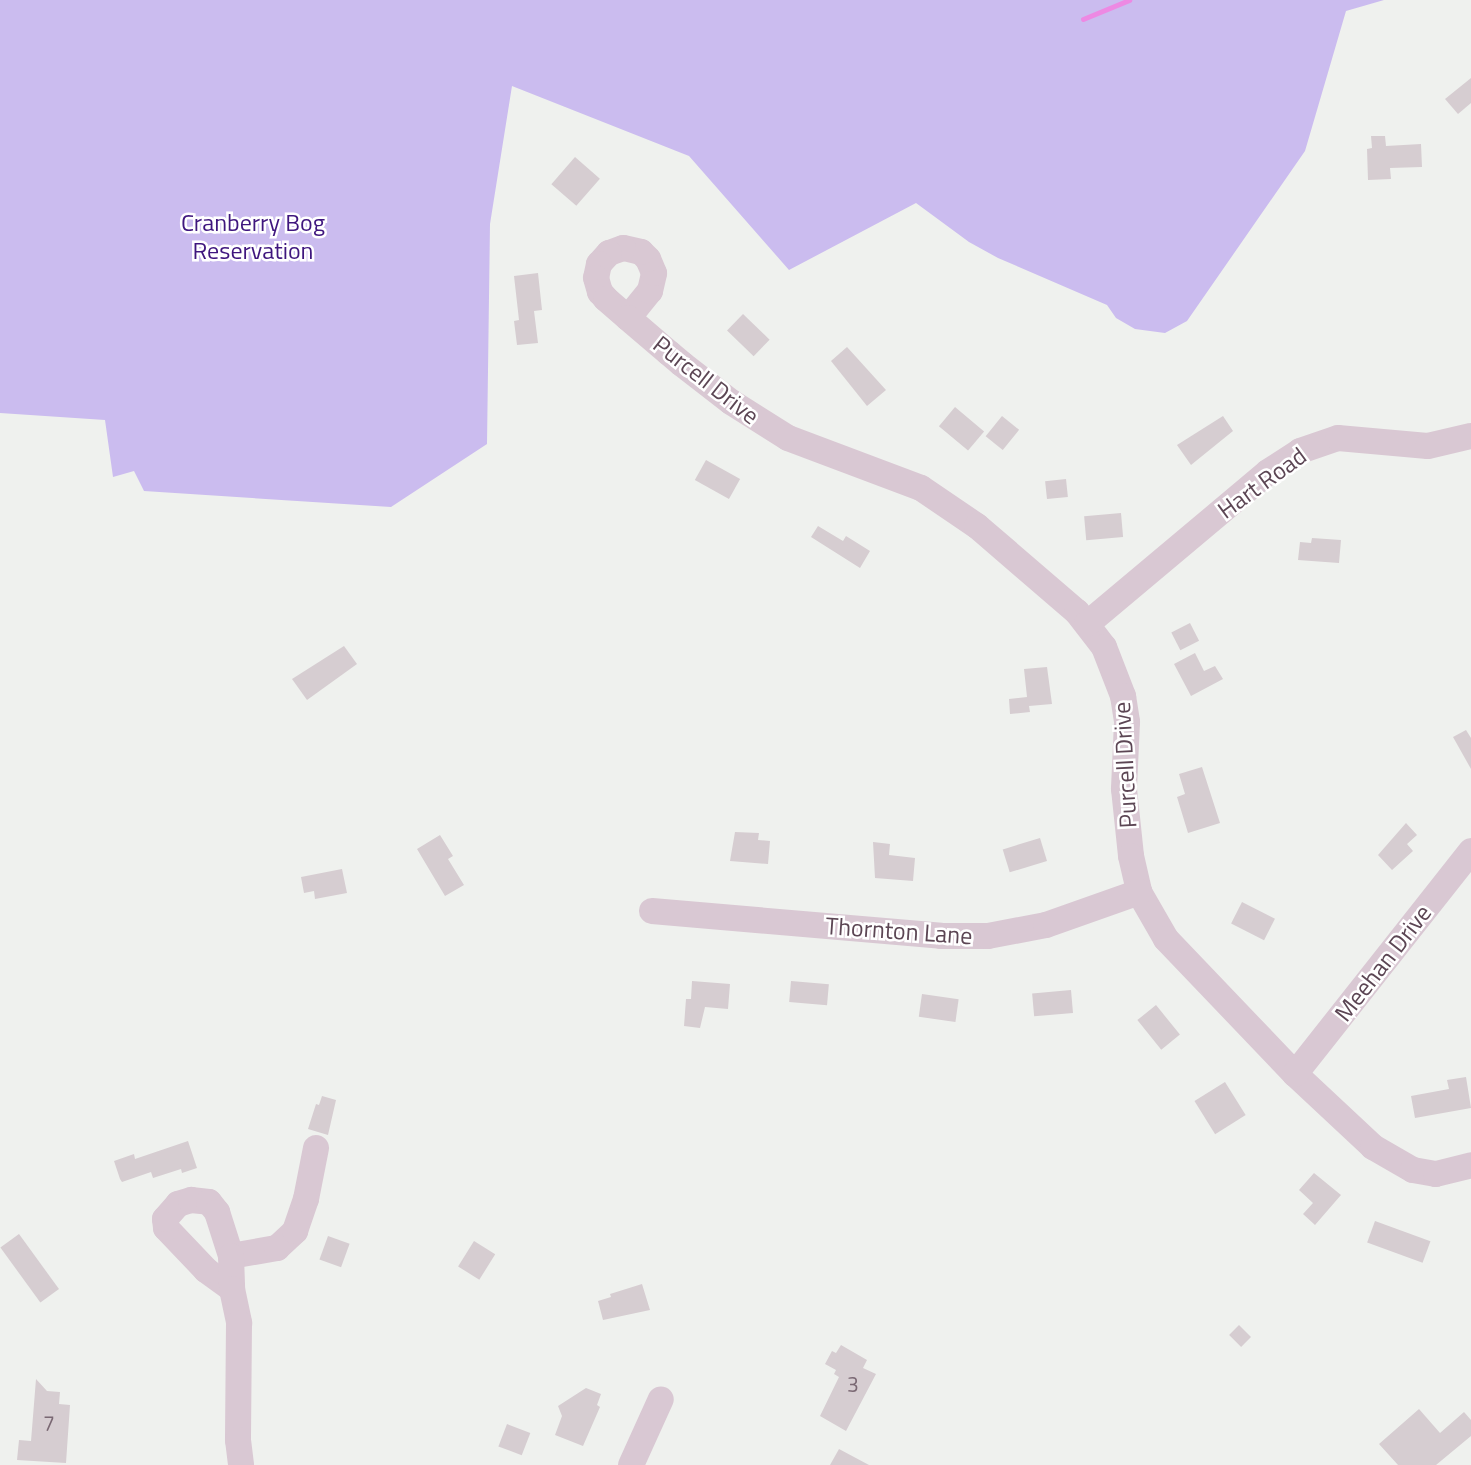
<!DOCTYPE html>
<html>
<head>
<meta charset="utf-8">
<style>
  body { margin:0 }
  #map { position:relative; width:1471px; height:1465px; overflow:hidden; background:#eff1ee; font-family:"Titillium Web",sans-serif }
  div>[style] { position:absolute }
  .green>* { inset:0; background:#cbbcef }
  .stream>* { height:5px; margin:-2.5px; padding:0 2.5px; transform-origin:2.5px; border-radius:2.5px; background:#ed89e3 }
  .building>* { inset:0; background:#d6cdd1; transform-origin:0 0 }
  .minor>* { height:26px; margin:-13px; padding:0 13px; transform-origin:13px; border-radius:13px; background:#d9c8d3 }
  span { translate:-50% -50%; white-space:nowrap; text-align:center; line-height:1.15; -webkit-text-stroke:5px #fff; paint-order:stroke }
  .number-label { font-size:21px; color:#7a6873 }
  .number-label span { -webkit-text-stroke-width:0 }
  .park-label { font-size:24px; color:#3f167e }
  .street-label { font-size:24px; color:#5c4654 }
</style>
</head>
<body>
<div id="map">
  <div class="green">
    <div style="clip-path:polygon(0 0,1384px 0,1346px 11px,1305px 151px,1187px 321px,1165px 333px,1135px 329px,1116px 318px,1107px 305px,998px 258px,969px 242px,916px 203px,789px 270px,689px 156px,512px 86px,490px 224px,487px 444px,391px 507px,144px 491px,134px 471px,113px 477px,105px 420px,0 413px)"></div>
  </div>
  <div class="stream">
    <div style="left:1083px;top:19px;width:50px;rotate:-22.4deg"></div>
  </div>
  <div class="building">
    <div style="clip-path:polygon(1471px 78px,1471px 103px,1458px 114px,1445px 99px)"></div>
    <div style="clip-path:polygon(1371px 136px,1385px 136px,1386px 146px,1421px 144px,1422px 167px,1390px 168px,1391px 179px,1368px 180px,1367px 149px,1372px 148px)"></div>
    <div style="left:575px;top:157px;width:33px;height:36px;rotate:41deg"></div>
    <div style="clip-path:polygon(538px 273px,542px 310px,534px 311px,538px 343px,517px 345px,514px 321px,519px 320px,514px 276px)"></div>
    <div style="left:743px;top:314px;width:37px;height:23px;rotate:44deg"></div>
    <div style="clip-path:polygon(847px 347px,886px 390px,867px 406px,831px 361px)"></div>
    <div style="left:955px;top:407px;width:38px;height:25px;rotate:40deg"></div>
    <div style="left:1002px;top:416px;width:22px;height:26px;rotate:39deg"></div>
    <div style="clip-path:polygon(1223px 416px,1233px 431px,1191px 465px,1177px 445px)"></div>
    <div style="left:706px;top:460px;width:39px;height:23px;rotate:29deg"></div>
    <div style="left:1066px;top:479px;width:18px;height:21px;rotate:84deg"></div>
    <div style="left:1121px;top:513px;width:24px;height:37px;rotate:85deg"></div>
    <div style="clip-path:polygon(818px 526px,843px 541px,846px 536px,870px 551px,860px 568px,811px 537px)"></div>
    <div style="clip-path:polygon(1312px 538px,1341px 540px,1339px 563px,1298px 560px,1300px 542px,1311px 543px)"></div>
    <div style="left:1190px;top:623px;width:20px;height:21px;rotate:63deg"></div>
    <div style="clip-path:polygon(344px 646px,357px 664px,307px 700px,292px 679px)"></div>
    <div style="clip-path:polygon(1195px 653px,1204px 671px,1215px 666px,1223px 679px,1191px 696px,1174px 664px)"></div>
    <div style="clip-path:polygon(1047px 667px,1052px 704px,1029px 706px,1030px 712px,1010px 714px,1009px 699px,1027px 697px,1024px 669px)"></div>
    <div style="clip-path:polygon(1466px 730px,1471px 738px,1471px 769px,1453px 737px)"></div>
    <div style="clip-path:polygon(1202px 767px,1220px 823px,1188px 833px,1177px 797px,1185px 794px,1179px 774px)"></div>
    <div style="clip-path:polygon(1406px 823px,1417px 835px,1407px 844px,1413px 851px,1392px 870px,1378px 855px)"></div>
    <div style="clip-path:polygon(735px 832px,759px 833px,758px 840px,770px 841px,768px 864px,730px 861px)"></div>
    <div style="clip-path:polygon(440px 835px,453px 856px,448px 859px,464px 885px,445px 896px,417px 849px)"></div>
    <div style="left:1040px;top:838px;width:24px;height:39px;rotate:73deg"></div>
    <div style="clip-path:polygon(873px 842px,890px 844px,889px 855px,915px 858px,913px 881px,875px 878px)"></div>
    <div style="clip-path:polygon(342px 869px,347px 893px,315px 899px,314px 891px,304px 893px,301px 877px)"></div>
    <div style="left:1242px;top:902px;width:37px;height:24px;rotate:27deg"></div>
    <div style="clip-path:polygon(692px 981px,730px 984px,728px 1009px,705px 1007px,700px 1028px,684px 1026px,686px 999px,691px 999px)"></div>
    <div style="left:791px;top:981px;width:38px;height:21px;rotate:5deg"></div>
    <div style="left:1071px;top:990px;width:23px;height:39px;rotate:85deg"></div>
    <div style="left:922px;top:994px;width:37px;height:23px;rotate:8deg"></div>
    <div style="left:1156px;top:1005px;width:38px;height:24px;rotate:51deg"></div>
    <div style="clip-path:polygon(1466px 1077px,1471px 1108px,1415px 1118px,1411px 1096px,1449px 1089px,1447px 1080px)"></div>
    <div style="left:1225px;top:1082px;width:39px;height:36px;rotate:58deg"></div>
    <div style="clip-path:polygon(322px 1096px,336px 1100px,328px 1135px,308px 1129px,316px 1104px,319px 1105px)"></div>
    <div style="clip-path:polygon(188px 1141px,197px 1168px,182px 1173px,181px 1169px,153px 1178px,151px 1172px,122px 1182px,120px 1179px,114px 1161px,134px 1154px,135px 1159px)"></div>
    <div style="clip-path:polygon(1314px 1173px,1341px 1195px,1315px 1225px,1303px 1214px,1313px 1203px,1299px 1190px)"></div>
    <div style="left:1375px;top:1221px;width:59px;height:23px;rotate:20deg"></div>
    <div style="left:19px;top:1234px;width:68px;height:23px;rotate:54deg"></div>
    <div style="left:328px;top:1236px;width:23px;height:25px;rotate:20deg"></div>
    <div style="left:474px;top:1241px;width:25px;height:30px;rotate:32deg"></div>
    <div style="clip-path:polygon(642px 1284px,650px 1310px,603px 1320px,598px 1301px,611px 1297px,610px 1294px)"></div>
    <div style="left:1239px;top:1325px;width:17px;height:14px;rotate:45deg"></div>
    <div style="clip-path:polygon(841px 1345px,867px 1360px,863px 1368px,876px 1374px,846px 1431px,820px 1416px,839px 1377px,834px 1374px,836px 1370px,825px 1364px,832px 1351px,836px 1353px)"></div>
    <div style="clip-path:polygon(36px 1379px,47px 1391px,60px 1392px,59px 1404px,70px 1405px,66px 1463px,17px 1460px,19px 1440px,31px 1441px)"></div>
    <div style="clip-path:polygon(586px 1388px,601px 1394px,597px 1405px,600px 1407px,583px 1446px,555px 1435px,562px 1416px,558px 1406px)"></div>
    <div style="clip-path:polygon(1419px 1409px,1440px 1433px,1464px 1412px,1471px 1420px,1471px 1436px,1436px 1465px,1398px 1465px,1379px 1444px)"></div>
    <div style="left:507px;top:1424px;width:25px;height:24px;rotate:21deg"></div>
    <div style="clip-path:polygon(839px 1449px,869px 1465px,830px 1465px)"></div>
  </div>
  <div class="minor">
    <div style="left:628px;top:318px;width:35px;rotate:-51deg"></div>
    <div style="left:650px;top:291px;width:18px;rotate:-77deg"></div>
    <div style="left:654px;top:273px;width:15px;rotate:-113deg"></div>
    <div style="left:648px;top:259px;width:10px;rotate:-135deg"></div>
    <div style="left:641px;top:252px;width:18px;rotate:-167deg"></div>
    <div style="left:623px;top:248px;width:15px;rotate:160deg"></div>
    <div style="left:609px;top:253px;width:15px;rotate:132deg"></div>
    <div style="left:599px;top:264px;width:14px;rotate:102deg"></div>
    <div style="left:596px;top:278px;width:15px;rotate:74deg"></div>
    <div style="left:600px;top:292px;width:9px;rotate:49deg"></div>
    <div style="left:606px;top:299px;width:29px;rotate:41deg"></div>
    <div style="left:628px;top:318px;width:54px;rotate:40.5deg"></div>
    <div style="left:669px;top:353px;width:17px;rotate:40deg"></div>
    <div style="left:682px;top:364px;width:62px;rotate:37.8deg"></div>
    <div style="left:731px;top:402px;width:67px;rotate:32.3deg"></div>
    <div style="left:788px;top:438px;width:142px;rotate:20.6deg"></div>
    <div style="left:921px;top:488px;width:68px;rotate:34.2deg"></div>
    <div style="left:977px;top:526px;width:132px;rotate:40.7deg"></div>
    <div style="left:1077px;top:612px;width:44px;rotate:52.4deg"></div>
    <div style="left:1104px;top:647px;width:53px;rotate:68.8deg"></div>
    <div style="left:1123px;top:696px;width:26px;rotate:81deg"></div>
    <div style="left:1127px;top:722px;width:67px;rotate:92.6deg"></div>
    <div style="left:1124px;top:789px;width:67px;rotate:84deg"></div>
    <div style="left:1131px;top:856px;width:37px;rotate:77deg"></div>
    <div style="left:1139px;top:892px;width:54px;rotate:60.1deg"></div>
    <div style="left:1166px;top:939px;width:187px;rotate:46.3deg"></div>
    <div style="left:1295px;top:1074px;width:107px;rotate:43.1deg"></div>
    <div style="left:1373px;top:1147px;width:46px;rotate:29.9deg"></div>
    <div style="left:1413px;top:1170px;width:23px;rotate:10deg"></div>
    <div style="left:1436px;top:1174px;width:36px;rotate:-14deg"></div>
    <div style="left:1087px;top:624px;width:236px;rotate:-40deg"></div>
    <div style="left:1268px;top:472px;width:38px;rotate:-33deg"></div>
    <div style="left:1300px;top:451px;width:40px;rotate:-18.9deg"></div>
    <div style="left:1338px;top:438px;width:90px;rotate:5.1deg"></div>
    <div style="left:1428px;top:446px;width:44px;rotate:-13.1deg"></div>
    <div style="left:652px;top:911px;width:290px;rotate:4.9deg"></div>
    <div style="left:941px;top:936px;width:47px"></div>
    <div style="left:988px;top:936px;width:59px;rotate:-10.7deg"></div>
    <div style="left:1046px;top:925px;width:99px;rotate:-19.5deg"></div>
    <div style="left:1295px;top:1074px;width:284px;rotate:-51.7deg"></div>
    <div style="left:231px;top:1256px;width:47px;rotate:-9.9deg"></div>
    <div style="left:277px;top:1248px;width:25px;rotate:-43deg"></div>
    <div style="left:295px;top:1231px;width:34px;rotate:-71deg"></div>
    <div style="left:306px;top:1199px;width:52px;rotate:-78.9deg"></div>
    <div style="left:232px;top:1289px;width:32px;rotate:-144deg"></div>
    <div style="left:206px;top:1270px;width:58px;rotate:-133.6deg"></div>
    <div style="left:166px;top:1228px;width:9px;rotate:-96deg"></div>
    <div style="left:165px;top:1219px;width:20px;rotate:-49deg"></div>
    <div style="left:178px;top:1204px;width:14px;rotate:-17deg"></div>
    <div style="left:191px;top:1200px;width:18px;rotate:6deg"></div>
    <div style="left:209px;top:1202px;width:13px;rotate:51deg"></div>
    <div style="left:217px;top:1212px;width:46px;rotate:72.3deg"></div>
    <div style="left:231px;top:1256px;width:33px;rotate:88deg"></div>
    <div style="left:232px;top:1289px;width:35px;rotate:78deg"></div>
    <div style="left:239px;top:1323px;width:117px;rotate:90.5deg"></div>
    <div style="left:238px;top:1440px;width:25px;rotate:83deg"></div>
    <div style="left:631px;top:1465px;width:72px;rotate:-65.6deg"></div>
  </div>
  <div class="number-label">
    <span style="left:853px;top:1384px">3</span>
    <span style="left:49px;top:1423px">7</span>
  </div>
  <div class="park-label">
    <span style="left:253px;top:237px">Cranberry Bog<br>Reservation</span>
  </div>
  <div class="street-label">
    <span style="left:706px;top:380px;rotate:38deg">Purcell Drive</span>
    <span style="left:1262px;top:483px;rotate:-36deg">Hart Road</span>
    <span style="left:1125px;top:765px;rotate:-93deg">Purcell Drive</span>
    <span style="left:899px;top:931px;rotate:4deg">Thornton Lane</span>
    <span style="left:1383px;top:963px;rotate:-52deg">Meehan Drive</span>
  </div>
</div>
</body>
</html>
